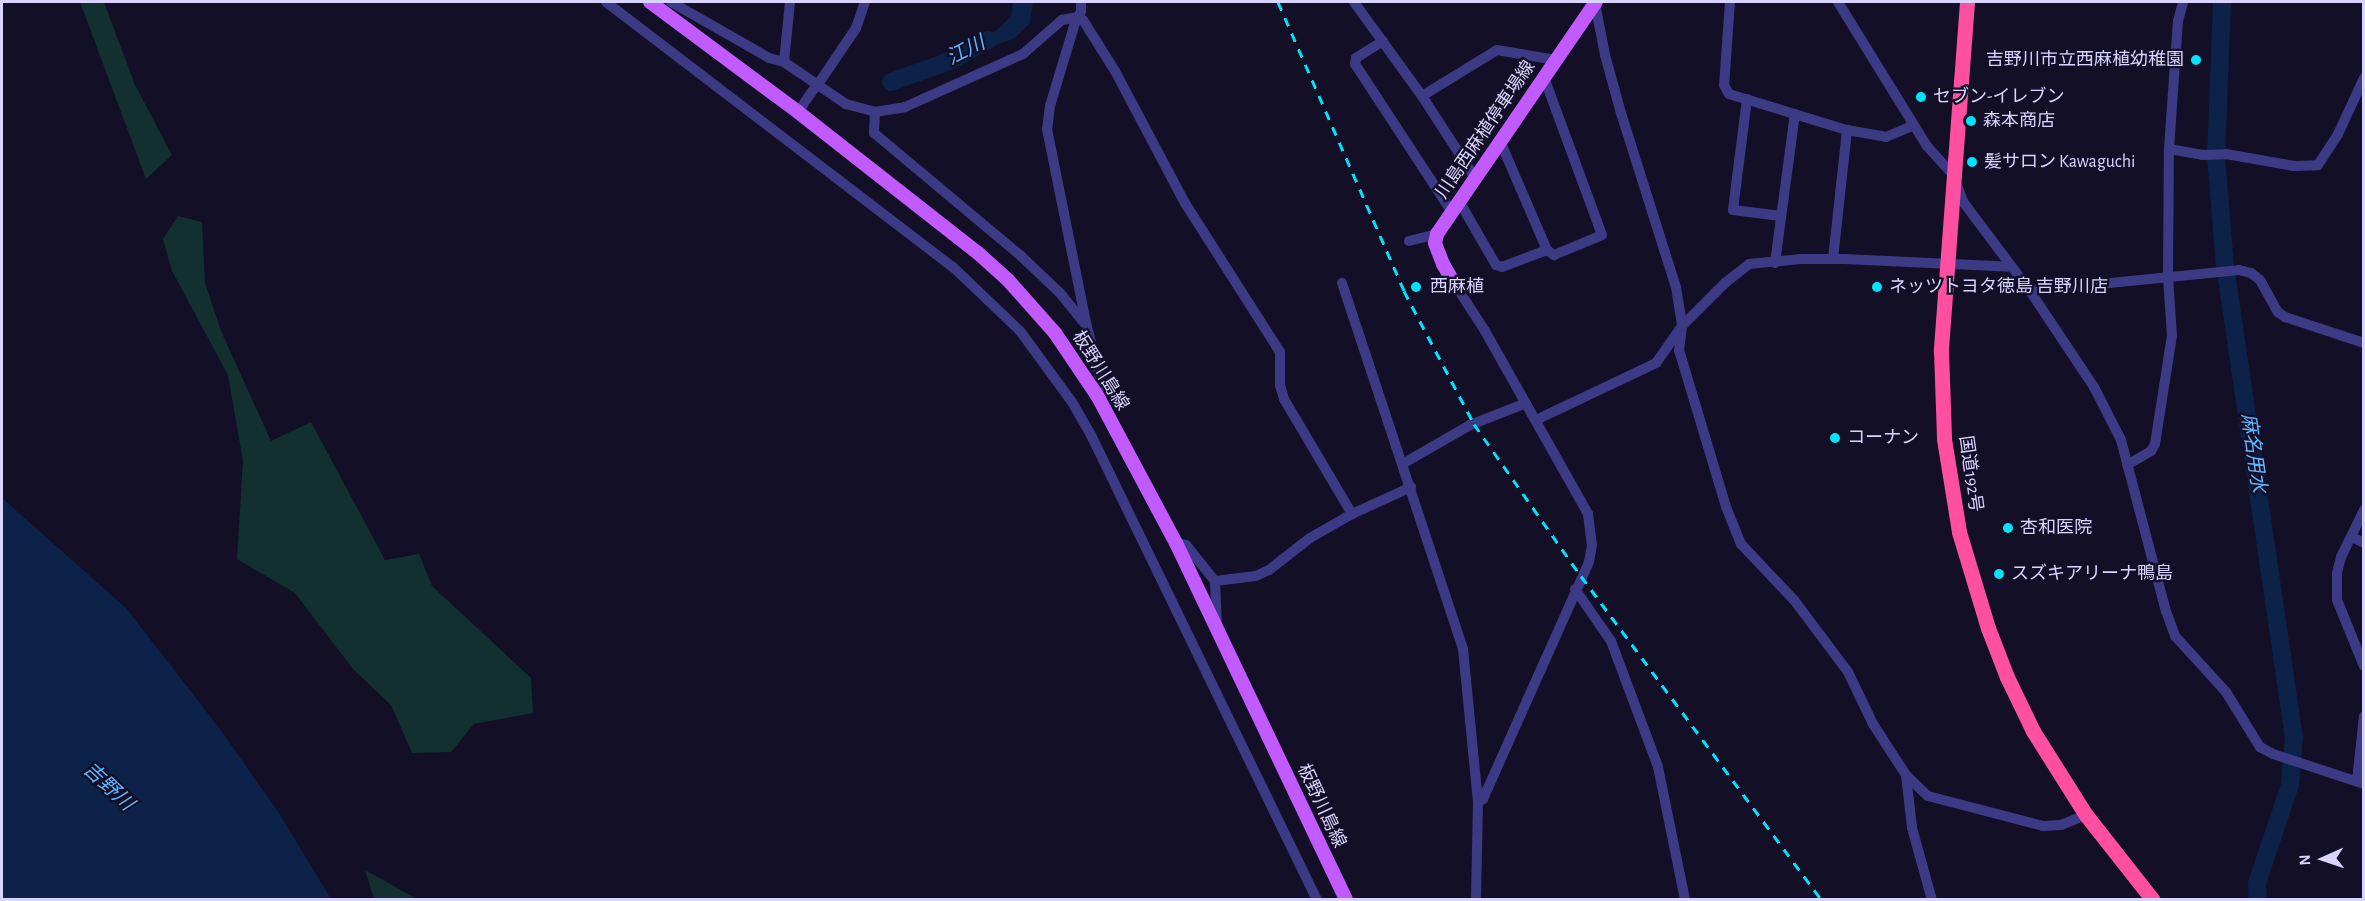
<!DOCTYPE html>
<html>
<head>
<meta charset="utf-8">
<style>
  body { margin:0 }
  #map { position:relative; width:2365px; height:901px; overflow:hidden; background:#130f26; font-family:"Alegreya Sans","Noto Sans JP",sans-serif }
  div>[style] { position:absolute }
  .green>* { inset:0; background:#12302f }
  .water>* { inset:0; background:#0c2248 }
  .river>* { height:18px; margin:-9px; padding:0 9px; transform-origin:9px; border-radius:9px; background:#0c2248 }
  .minor>* { height:10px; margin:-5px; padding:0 5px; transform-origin:5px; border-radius:5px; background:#3d3a85 }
  .major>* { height:14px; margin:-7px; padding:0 7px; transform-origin:7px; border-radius:7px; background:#c25bff }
  .highway>* { height:15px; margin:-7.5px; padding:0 7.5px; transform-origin:7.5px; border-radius:7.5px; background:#ff4fa3 }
  .rail>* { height:3px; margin-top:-1.5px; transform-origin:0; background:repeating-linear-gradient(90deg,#00e5ff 0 9px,transparent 0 17px) }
  .minor-bridge>* { height:10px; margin:-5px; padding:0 5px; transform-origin:5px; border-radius:5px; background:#3d3a85 }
  .dots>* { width:16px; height:16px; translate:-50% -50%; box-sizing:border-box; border:3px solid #130f26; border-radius:50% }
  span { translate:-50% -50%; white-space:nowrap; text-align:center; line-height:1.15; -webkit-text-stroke:4.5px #130f26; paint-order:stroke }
  .poi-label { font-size:18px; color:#d9d4ff }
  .right { translate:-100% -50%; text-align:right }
  .left { translate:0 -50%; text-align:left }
  .street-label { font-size:18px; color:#d9d4ff }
  .water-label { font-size:20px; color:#62b6ff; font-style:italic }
  .frame { position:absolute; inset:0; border:3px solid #d9d4ff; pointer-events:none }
  .north { position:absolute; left:2293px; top:829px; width:60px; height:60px; -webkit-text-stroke:4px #130f26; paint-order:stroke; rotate:267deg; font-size:16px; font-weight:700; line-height:24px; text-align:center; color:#d9d4ff }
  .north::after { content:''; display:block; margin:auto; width:21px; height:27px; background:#d9d4ff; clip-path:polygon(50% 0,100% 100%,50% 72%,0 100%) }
</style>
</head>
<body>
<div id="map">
  <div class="green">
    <div style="clip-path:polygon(80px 2px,104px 2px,135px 85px,172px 155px,146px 179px)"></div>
    <div style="clip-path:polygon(178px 216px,202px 222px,205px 283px,221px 331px,271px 441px,311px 422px,385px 560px,419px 554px,432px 586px,531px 678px,533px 713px,474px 724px,451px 752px,412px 753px,391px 705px,353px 669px,295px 593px,237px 559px,243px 461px,228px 375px,172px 271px,163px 239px)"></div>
    <div style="clip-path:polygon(365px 870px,417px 899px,374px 899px)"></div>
  </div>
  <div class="water">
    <div style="clip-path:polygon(1013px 2px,1033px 2px,1030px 23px,1015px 38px,968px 56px,965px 48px,997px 30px,1011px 16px)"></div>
    <div style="clip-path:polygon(2px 498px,126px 608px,220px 729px,279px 813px,331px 899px,2px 899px)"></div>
  </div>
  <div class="river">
    <div style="left:2222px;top:2px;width:154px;rotate:92.2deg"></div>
    <div style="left:2216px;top:156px;width:109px;rotate:85.3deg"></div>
    <div style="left:2225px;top:265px;width:477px;rotate:81.7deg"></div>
    <div style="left:2294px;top:737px;width:48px;rotate:94.8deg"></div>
    <div style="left:2290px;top:785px;width:103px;rotate:108.6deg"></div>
    <div style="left:2257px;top:883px;width:17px;rotate:87deg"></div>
    <div style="left:891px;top:82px;width:65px;rotate:-19.8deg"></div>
    <div style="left:952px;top:60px;width:41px;rotate:-29.1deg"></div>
  </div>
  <div class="minor">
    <div style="left:606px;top:2px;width:437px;rotate:37.4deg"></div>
    <div style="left:953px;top:267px;width:93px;rotate:43.7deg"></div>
    <div style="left:1020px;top:331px;width:88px;rotate:53.8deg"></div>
    <div style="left:1072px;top:402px;width:38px;rotate:60deg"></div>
    <div style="left:1091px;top:435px;width:517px;rotate:64.08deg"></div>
    <div style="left:671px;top:2px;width:113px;rotate:29.7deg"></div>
    <div style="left:769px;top:58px;width:16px;rotate:15deg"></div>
    <div style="left:784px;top:62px;width:75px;rotate:34.1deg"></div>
    <div style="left:846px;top:104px;width:30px;rotate:15deg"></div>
    <div style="left:875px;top:112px;width:30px;rotate:-9deg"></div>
    <div style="left:905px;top:107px;width:129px;rotate:-24.2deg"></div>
    <div style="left:1023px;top:54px;width:52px;rotate:-41.1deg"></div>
    <div style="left:1062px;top:20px;width:16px;rotate:-11deg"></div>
    <div style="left:1078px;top:17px;width:6px;rotate:31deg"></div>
    <div style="left:1083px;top:20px;width:60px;rotate:57.9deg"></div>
    <div style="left:1115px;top:71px;width:149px;rotate:62.1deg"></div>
    <div style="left:1185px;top:203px;width:177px;rotate:57.5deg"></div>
    <div style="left:1280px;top:352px;width:33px;rotate:90deg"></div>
    <div style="left:1280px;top:385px;width:15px;rotate:74deg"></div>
    <div style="left:1284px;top:399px;width:134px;rotate:59.4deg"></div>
    <div style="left:1081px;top:2px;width:9px;rotate:90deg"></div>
    <div style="left:1081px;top:11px;width:13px;rotate:117deg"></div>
    <div style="left:1075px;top:23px;width:87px;rotate:106.8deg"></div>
    <div style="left:1050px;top:106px;width:23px;rotate:97deg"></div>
    <div style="left:1047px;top:129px;width:202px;rotate:78.6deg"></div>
    <div style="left:1087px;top:327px;width:67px;rotate:75.3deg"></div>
    <div style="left:1104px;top:392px;width:8px;rotate:140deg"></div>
    <div style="left:1354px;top:2px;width:116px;rotate:54.1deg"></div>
    <div style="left:1422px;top:96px;width:98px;rotate:57.1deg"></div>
    <div style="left:1730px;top:2px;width:83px;rotate:94.1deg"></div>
    <div style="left:1724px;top:85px;width:10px;rotate:61deg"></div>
    <div style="left:1729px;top:94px;width:123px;rotate:17deg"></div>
    <div style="left:1847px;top:130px;width:40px;rotate:10deg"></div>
    <div style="left:1886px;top:137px;width:30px;rotate:-23deg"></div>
    <div style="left:1838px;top:2px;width:169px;rotate:58.3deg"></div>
    <div style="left:1927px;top:146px;width:39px;rotate:48deg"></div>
    <div style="left:1953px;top:175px;width:30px;rotate:69deg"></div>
    <div style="left:1964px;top:203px;width:110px;rotate:53.1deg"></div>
    <div style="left:2030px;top:291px;width:115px;rotate:56.3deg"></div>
    <div style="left:2094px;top:387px;width:59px;rotate:63deg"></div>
    <div style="left:2121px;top:440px;width:177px;rotate:75.3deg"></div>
    <div style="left:2166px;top:611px;width:27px;rotate:70deg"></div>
    <div style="left:2175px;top:636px;width:76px;rotate:47.7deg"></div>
    <div style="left:2226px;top:692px;width:65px;rotate:58.3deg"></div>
    <div style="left:2260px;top:747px;width:15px;rotate:28deg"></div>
    <div style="left:2273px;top:754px;width:96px;rotate:18.2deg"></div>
    <div style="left:1595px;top:3px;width:53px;rotate:79.1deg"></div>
    <div style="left:1605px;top:55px;width:60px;rotate:74.6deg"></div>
    <div style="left:1621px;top:113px;width:182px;rotate:72.5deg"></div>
    <div style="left:1676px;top:287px;width:39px;rotate:81deg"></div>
    <div style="left:1682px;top:326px;width:24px;rotate:97deg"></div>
    <div style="left:1679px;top:350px;width:164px;rotate:73.3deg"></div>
    <div style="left:1726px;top:507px;width:40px;rotate:68deg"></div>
    <div style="left:1741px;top:544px;width:77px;rotate:46.6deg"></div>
    <div style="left:1794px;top:600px;width:90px;rotate:53.1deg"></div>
    <div style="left:1848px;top:672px;width:58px;rotate:64.3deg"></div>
    <div style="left:1873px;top:724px;width:61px;rotate:57.1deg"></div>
    <div style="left:1906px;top:775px;width:30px;rotate:44deg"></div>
    <div style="left:1928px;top:796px;width:119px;rotate:14.6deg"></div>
    <div style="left:2043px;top:826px;width:18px;rotate:-3deg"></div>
    <div style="left:2061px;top:825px;width:27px;rotate:-22deg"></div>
    <div style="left:1383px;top:41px;width:32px;rotate:148deg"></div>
    <div style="left:1356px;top:58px;width:6px;rotate:99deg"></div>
    <div style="left:1355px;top:64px;width:177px;rotate:56.8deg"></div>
    <div style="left:784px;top:62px;width:60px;rotate:-84.3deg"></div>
    <div style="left:823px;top:77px;width:59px;rotate:-56deg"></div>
    <div style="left:856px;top:28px;width:28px;rotate:-71deg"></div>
    <div style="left:1422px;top:96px;width:88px;rotate:-31.5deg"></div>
    <div style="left:1497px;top:50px;width:60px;rotate:9.6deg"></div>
    <div style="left:1747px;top:99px;width:112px;rotate:97.2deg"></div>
    <div style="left:1733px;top:210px;width:48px;rotate:7.1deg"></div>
    <div style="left:798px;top:112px;width:23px;rotate:-56deg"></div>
    <div style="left:875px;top:112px;width:21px;rotate:93deg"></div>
    <div style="left:874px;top:133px;width:192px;rotate:39.9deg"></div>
    <div style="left:1021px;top:256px;width:54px;rotate:43.5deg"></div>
    <div style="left:1060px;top:293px;width:40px;rotate:51deg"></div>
    <div style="left:1500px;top:141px;width:119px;rotate:66.7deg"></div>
    <div style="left:1547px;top:250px;width:9px;rotate:36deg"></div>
    <div style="left:1554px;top:255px;width:52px;rotate:-22.6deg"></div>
    <div style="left:1602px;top:235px;width:168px;rotate:-110.2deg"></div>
    <div style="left:2169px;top:149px;width:34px;rotate:10deg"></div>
    <div style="left:2202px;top:155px;width:24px;rotate:-2deg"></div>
    <div style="left:2226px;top:154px;width:69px;rotate:10deg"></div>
    <div style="left:2294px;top:166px;width:24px;rotate:-2deg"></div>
    <div style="left:2318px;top:165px;width:37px;rotate:-57deg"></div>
    <div style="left:2338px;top:134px;width:62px;rotate:-65.1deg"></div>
    <div style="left:1459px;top:201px;width:74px;rotate:60deg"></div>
    <div style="left:1496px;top:265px;width:6px;rotate:18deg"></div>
    <div style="left:1502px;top:267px;width:48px;rotate:-20.7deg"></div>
    <div style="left:1409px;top:241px;width:29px;rotate:-14deg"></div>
    <div style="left:1833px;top:259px;width:130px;rotate:-83.8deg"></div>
    <div style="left:1775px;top:263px;width:150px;rotate:-82.4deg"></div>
    <div style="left:1342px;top:283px;width:385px;rotate:71.7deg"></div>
    <div style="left:1463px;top:649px;width:154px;rotate:84.4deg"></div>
    <div style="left:1454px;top:283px;width:57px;rotate:57.1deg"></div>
    <div style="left:1485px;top:331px;width:210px;rotate:60.6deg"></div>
    <div style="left:1588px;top:514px;width:31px;rotate:83deg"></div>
    <div style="left:1592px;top:545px;width:17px;rotate:100deg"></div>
    <div style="left:1589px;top:562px;width:260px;rotate:114.1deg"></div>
    <div style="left:1483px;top:799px;width:6px;rotate:149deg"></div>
    <div style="left:1478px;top:802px;width:98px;rotate:91.2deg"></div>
    <div style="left:2030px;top:291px;width:210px;rotate:-5.7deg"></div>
    <div style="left:2239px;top:270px;width:12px;rotate:14deg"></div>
    <div style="left:2251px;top:273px;width:11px;rotate:38deg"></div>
    <div style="left:2260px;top:280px;width:37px;rotate:61deg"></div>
    <div style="left:2278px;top:312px;width:9px;rotate:36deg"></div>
    <div style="left:2285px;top:317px;width:83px;rotate:18.2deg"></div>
    <div style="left:1536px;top:420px;width:133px;rotate:-25.4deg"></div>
    <div style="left:1656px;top:363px;width:45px;rotate:-54.9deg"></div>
    <div style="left:1682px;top:326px;width:61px;rotate:-45deg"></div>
    <div style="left:1725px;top:283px;width:31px;rotate:-38deg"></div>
    <div style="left:1749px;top:264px;width:52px;rotate:-5.5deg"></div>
    <div style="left:1801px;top:259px;width:43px"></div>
    <div style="left:1844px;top:259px;width:167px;rotate:2.7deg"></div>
    <div style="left:1404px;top:463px;width:76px;rotate:-29.9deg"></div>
    <div style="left:1470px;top:425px;width:60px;rotate:-21.4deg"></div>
    <div style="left:2127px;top:465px;width:28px;rotate:-30deg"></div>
    <div style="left:2151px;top:451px;width:8px;rotate:-60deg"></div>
    <div style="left:2155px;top:444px;width:109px;rotate:-81.1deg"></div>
    <div style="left:2172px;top:336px;width:59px;rotate:-93.9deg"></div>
    <div style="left:2168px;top:277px;width:128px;rotate:-89.6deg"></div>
    <div style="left:2169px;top:149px;width:128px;rotate:-86deg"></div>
    <div style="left:2178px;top:21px;width:20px;rotate:-75deg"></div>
    <div style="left:2364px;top:510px;width:52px;rotate:116.1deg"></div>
    <div style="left:2341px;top:557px;width:16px;rotate:104deg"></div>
    <div style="left:2337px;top:573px;width:27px;rotate:90deg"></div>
    <div style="left:2337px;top:600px;width:71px;rotate:67.8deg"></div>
    <div style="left:2352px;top:537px;width:13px;rotate:27deg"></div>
    <div style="left:1176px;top:543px;width:10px;rotate:11deg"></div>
    <div style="left:1186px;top:545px;width:46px;rotate:51.1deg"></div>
    <div style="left:1215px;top:581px;width:41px;rotate:-7deg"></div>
    <div style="left:1256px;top:576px;width:14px;rotate:-25deg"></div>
    <div style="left:1269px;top:570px;width:52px;rotate:-38deg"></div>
    <div style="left:1310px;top:538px;width:48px;rotate:-29.7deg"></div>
    <div style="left:1352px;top:514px;width:65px;rotate:-24.6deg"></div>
    <div style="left:1215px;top:581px;width:46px;rotate:87.5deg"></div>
    <div style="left:1575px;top:589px;width:63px;rotate:55.3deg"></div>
    <div style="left:1611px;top:641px;width:134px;rotate:69.5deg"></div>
    <div style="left:1658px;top:767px;width:136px;rotate:78.5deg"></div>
    <div style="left:1906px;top:775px;width:53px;rotate:83.5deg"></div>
    <div style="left:1912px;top:828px;width:75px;rotate:74.5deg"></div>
    <div style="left:2357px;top:781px;width:65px;rotate:-83.9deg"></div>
  </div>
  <div class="major">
    <div style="left:650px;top:2px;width:184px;rotate:36.6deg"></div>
    <div style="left:798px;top:112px;width:229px;rotate:38.1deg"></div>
    <div style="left:978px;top:253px;width:40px;rotate:42deg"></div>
    <div style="left:1008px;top:280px;width:71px;rotate:48.4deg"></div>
    <div style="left:1055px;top:333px;width:77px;rotate:56.1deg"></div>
    <div style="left:1098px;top:397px;width:166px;rotate:61.9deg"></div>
    <div style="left:1176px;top:543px;width:395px;rotate:64.5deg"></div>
    <div style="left:1454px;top:283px;width:22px;rotate:-120deg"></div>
    <div style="left:1443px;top:264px;width:22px;rotate:-111deg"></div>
    <div style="left:1435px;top:243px;width:9px;rotate:-77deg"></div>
    <div style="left:1437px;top:234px;width:281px;rotate:-55.6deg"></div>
  </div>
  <div class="highway">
    <div style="left:1967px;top:2px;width:350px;rotate:94.3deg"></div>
    <div style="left:1941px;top:351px;width:88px;rotate:88deg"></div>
    <div style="left:1944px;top:439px;width:94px;rotate:80.8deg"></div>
    <div style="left:1959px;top:532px;width:100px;rotate:73.2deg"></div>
    <div style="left:1988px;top:628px;width:53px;rotate:68.8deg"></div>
    <div style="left:2007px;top:677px;width:60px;rotate:64.3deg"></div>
    <div style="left:2033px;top:731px;width:99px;rotate:57.8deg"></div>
    <div style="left:2086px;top:815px;width:108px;rotate:51.8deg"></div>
  </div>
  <div class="rail">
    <div style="left:1278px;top:2px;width:315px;rotate:66.4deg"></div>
    <div style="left:1404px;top:291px;width:150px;rotate:62.2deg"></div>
    <div style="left:1474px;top:424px;width:186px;rotate:54.9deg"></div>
    <div style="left:1581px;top:576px;width:404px;rotate:53.4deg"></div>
  </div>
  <div class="minor-bridge">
    <div style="left:811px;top:93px;width:20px;rotate:-53deg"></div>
  </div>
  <div class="dots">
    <div style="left:2196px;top:60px;background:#00e5ff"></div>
    <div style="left:1921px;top:97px;background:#00e5ff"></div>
    <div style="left:1971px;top:121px;background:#00e5ff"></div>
    <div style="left:1972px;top:162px;background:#00e5ff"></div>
    <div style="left:1416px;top:287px;background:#00e5ff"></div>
    <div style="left:1877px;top:287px;background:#00e5ff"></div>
    <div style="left:1835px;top:438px;background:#00e5ff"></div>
    <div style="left:2008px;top:528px;background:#00e5ff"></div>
    <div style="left:1999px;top:574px;background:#00e5ff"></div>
  </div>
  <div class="poi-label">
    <span class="right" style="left:2184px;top:60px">吉野川市立西麻植幼稚園</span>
    <span class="left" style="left:1933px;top:97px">セブン-イレブン</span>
    <span class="left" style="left:1983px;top:121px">森本商店</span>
    <span class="left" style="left:1984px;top:162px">髪サロン Kawaguchi</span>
    <span class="left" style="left:1430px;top:287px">西麻植</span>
    <span class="left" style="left:1889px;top:287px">ネッツトヨタ徳島 吉野川店</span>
    <span class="left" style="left:1847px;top:438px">コーナン</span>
    <span class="left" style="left:2020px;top:528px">杏和医院</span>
    <span class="left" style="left:2011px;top:574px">スズキアリーナ鴨島</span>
  </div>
  <div class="street-label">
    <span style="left:1486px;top:130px;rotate:-56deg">川島西麻植停車場線</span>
    <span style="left:1100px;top:371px;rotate:58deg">板野川島線</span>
    <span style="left:1970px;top:474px;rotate:82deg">国道192号</span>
    <span style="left:1321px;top:806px;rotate:65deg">板野川島線</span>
  </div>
  <div class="water-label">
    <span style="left:966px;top:51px;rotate:-27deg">江川</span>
    <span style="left:2253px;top:453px;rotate:82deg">麻名用水</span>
    <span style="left:108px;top:787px;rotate:43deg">吉野川</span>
  </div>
  <div class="frame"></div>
  <div class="north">N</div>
</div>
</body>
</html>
